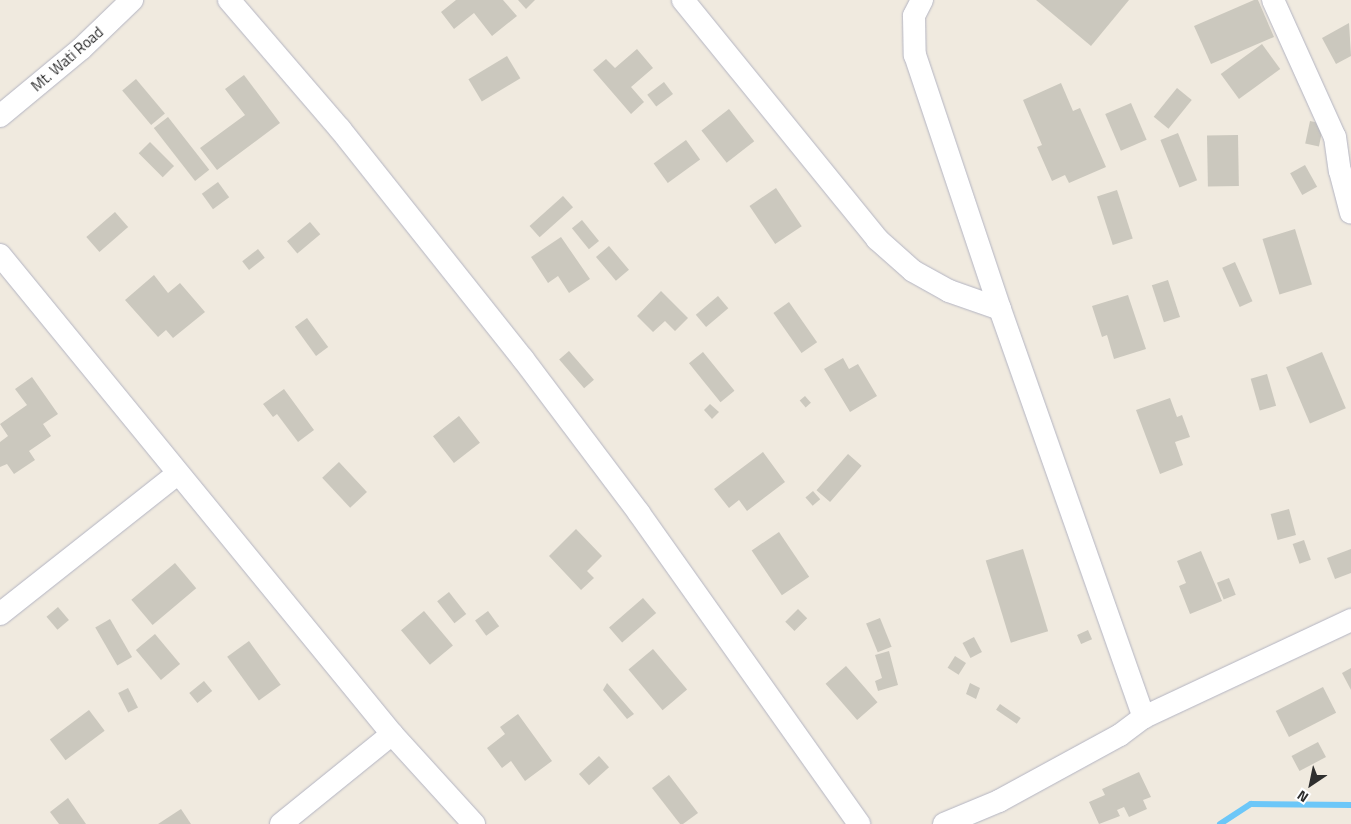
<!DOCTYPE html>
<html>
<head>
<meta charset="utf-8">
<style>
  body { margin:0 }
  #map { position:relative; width:1351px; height:824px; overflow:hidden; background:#f0eadf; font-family:"Titillium Web",sans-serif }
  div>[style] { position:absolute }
  .stream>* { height:6px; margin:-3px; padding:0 3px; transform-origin:3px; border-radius:3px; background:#6cc7f8 }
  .building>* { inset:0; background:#cbc8be; transform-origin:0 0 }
  .roads { filter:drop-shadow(0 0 1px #b3b4c2) drop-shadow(0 0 1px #b3b4c2) }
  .street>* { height:22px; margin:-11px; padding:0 11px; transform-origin:11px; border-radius:11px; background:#fff }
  span { translate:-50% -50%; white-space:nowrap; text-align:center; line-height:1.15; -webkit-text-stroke:4.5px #fff; paint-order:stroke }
  .street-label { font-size:15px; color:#2e2e2e }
  .north { position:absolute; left:1286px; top:759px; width:50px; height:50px; -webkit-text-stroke:4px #fff; paint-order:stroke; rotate:214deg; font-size:14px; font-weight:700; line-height:20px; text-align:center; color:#2e2e2e }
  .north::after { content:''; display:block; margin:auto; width:18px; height:22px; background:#2e2e2e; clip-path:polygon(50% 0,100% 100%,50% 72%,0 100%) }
</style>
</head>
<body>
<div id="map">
  <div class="stream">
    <div style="left:1220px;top:824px;width:37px;rotate:-33deg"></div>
    <div style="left:1251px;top:804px;width:100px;rotate:0.6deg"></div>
  </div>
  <div class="building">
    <div style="clip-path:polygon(456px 0,503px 0,517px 16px,492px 36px,474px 13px,454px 29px,441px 12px)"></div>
    <div style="clip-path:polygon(518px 0,535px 0,526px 9px)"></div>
    <div style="clip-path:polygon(1036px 0,1129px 0,1091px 46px)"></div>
    <div style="clip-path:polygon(1254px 0,1258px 0,1274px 37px,1211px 64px,1194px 26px)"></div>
    <div style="clip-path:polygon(1349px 23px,1351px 56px,1336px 64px,1322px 38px)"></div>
    <div style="left:1262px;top:44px;width:31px;height:51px;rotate:54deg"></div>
    <div style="clip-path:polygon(637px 49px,653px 68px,631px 87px,644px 102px,631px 114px,593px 70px,606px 59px,615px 68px)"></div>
    <div style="left:507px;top:56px;width:26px;height:45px;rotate:59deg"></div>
    <div style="clip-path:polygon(244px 75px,280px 123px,217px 170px,200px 148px,245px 115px,225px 89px)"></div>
    <div style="left:136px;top:79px;width:45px;height:18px;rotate:50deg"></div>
    <div style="left:664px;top:82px;width:15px;height:21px;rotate:53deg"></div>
    <div style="clip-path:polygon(1061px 83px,1073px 111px,1080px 108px,1106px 167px,1069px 183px,1065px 175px,1052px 181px,1037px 147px,1042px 145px,1023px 100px)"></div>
    <div style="left:1177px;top:88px;width:19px;height:37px;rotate:39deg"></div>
    <div style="left:1131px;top:103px;width:40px;height:28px;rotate:67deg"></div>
    <div style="left:729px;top:109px;width:41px;height:35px;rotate:52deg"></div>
    <div style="left:168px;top:117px;width:67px;height:18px;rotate:52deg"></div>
    <div style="left:1310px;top:121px;width:14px;height:23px;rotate:12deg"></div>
    <div style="left:1178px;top:133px;width:51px;height:19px;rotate:68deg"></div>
    <div style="left:1238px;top:135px;width:51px;height:31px;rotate:89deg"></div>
    <div style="left:686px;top:140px;width:24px;height:40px;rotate:54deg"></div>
    <div style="left:150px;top:142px;width:34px;height:16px;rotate:45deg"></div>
    <div style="left:1305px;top:165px;width:25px;height:17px;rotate:61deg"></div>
    <div style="left:218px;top:182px;width:19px;height:20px;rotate:54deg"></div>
    <div style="left:776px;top:188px;width:46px;height:32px;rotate:56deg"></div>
    <div style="left:1117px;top:190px;width:51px;height:21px;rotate:72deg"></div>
    <div style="left:563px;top:196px;width:15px;height:45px;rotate:48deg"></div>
    <div style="left:115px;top:212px;width:20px;height:38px;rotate:49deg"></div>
    <div style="left:582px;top:220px;width:27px;height:13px;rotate:51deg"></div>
    <div style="left:310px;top:222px;width:16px;height:30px;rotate:50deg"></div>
    <div style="left:1295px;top:229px;width:58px;height:34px;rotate:73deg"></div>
    <div style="clip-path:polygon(561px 237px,590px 279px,569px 293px,558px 276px,548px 283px,531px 257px)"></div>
    <div style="left:609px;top:246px;width:31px;height:17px;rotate:50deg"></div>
    <div style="left:258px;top:249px;width:11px;height:20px;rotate:52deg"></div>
    <div style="left:1235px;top:262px;width:43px;height:14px;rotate:66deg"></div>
    <div style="clip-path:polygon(154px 275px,168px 293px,180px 283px,205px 312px,173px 338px,166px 330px,158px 337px,125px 300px)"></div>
    <div style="left:1168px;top:280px;width:39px;height:17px;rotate:72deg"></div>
    <div style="clip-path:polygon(661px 291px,688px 318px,675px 331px,665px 321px,653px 332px,637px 316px)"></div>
    <div style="clip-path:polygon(1128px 295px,1146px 349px,1114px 359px,1107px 335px,1102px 337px,1092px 306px)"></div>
    <div style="left:718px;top:296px;width:16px;height:29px;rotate:50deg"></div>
    <div style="left:789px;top:302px;width:49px;height:19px;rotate:55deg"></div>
    <div style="left:307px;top:318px;width:36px;height:15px;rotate:54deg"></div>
    <div style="left:569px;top:351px;width:38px;height:13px;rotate:49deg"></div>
    <div style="left:703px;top:352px;width:50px;height:18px;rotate:51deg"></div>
    <div style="left:1322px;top:352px;width:61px;height:39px;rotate:67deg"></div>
    <div style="clip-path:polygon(843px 358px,849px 369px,858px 364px,877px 396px,850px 412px,824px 369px)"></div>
    <div style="left:1267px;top:374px;width:33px;height:17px;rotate:74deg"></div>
    <div style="clip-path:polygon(32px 377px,58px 414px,43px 424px,51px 436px,29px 451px,35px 460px,14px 474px,7px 464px,0 467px,0 442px,8px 436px,0 424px,27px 405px,15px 389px)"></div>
    <div style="clip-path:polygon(284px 389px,314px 430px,298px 442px,277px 414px,273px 417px,263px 404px)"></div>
    <div style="left:805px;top:396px;width:9px;height:7px;rotate:49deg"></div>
    <div style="clip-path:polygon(1170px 398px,1177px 417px,1182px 415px,1190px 437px,1175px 442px,1183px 465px,1160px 474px,1136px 410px)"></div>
    <div style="clip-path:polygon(710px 404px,719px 412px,712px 419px,704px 410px)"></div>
    <div style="left:459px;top:416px;width:34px;height:33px;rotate:52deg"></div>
    <div style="clip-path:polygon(763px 452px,785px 482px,747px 511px,739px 500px,729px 508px,714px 489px)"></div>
    <div style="left:848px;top:454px;width:18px;height:48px;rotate:41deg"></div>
    <div style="left:339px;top:462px;width:41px;height:23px;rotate:47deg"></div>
    <div style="left:813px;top:491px;width:11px;height:10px;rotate:49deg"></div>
    <div style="left:1289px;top:509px;width:27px;height:19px;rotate:75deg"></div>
    <div style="clip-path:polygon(576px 529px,602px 556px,587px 571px,594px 578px,581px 590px,549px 556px)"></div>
    <div style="left:779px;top:532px;width:54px;height:33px;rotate:56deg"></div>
    <div style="left:1304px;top:540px;width:21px;height:12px;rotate:71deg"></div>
    <div style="left:1023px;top:549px;width:86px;height:39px;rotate:73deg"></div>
    <div style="clip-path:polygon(1351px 549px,1351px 573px,1335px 579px,1327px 558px)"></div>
    <div style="clip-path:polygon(1201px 551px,1222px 601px,1190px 614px,1179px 586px,1186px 583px,1177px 561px)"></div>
    <div style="left:175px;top:563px;width:33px;height:57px;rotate:50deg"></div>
    <div style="left:1229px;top:578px;width:18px;height:13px;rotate:68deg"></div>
    <div style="left:449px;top:592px;width:28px;height:15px;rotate:52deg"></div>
    <div style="left:643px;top:598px;width:20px;height:45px;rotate:49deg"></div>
    <div style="left:58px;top:607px;width:17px;height:15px;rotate:50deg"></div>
    <div style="left:798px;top:609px;width:13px;height:18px;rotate:45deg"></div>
    <div style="left:424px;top:611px;width:45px;height:30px;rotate:50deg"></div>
    <div style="left:488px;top:611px;width:19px;height:16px;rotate:54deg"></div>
    <div style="left:880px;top:618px;width:31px;height:15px;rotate:68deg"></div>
    <div style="left:110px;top:619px;width:44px;height:17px;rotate:60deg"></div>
    <div style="left:1088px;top:630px;width:10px;height:12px;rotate:66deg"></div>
    <div style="left:155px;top:634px;width:39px;height:25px;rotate:50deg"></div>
    <div style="left:974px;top:637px;width:17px;height:13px;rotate:62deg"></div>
    <div style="left:249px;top:641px;width:54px;height:27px;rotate:54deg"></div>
    <div style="left:653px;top:649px;width:53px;height:32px;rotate:50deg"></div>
    <div style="clip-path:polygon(889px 651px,898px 685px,878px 691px,875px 681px,882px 678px,875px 655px)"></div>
    <div style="left:955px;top:656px;width:13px;height:14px;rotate:32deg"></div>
    <div style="left:846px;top:666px;width:48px;height:27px;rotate:49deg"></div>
    <div style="clip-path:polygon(1351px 668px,1351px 690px,1342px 673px)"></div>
    <div style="left:204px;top:681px;width:13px;height:19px;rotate:51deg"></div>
    <div style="clip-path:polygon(607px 683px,634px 714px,627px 719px,603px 690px)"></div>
    <div style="clip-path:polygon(970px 683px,980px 688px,976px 699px,966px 694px)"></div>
    <div style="left:1323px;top:687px;width:29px;height:53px;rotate:63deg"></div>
    <div style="left:128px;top:688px;width:22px;height:11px;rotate:63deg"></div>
    <div style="left:1000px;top:704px;width:25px;height:7px;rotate:34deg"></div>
    <div style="left:89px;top:710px;width:26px;height:49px;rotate:53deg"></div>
    <div style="clip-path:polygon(518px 714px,552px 761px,525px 781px,511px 761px,502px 768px,487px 748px,505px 734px,500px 727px)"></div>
    <div style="left:1318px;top:742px;width:17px;height:30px;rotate:62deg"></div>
    <div style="left:599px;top:756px;width:15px;height:27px;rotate:48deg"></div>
    <div style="clip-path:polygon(1139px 772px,1151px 797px,1143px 800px,1147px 809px,1129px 817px,1124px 807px,1117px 810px,1120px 816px,1099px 824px,1089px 802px,1105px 795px,1102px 789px)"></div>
    <div style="clip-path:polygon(669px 775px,698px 813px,683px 824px,680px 824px,652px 788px)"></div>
    <div style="clip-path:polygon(68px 798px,86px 824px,59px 824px,50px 812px)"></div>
    <div style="clip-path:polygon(181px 809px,191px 824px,158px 824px)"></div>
  </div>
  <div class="roads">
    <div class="street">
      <div style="left:229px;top:0;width:170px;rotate:49.3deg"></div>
      <div style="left:340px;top:129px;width:294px;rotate:51.5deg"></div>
      <div style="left:523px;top:359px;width:193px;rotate:53deg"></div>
      <div style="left:639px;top:513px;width:381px;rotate:54.7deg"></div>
      <div style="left:683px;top:0;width:308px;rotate:50.9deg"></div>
      <div style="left:877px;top:239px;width:48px;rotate:41.6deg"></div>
      <div style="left:913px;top:271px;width:41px;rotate:29.1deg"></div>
      <div style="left:949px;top:291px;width:54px;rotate:19.4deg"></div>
      <div style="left:922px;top:0;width:18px;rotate:117deg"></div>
      <div style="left:914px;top:16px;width:39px;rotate:89deg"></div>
      <div style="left:915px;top:55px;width:268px;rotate:71.5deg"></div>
      <div style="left:1000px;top:309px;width:433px;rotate:70.6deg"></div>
      <div style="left:1273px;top:0;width:150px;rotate:65.7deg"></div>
      <div style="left:1335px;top:137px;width:34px;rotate:82deg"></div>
      <div style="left:1340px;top:171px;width:43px;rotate:75.3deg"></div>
      <div style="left:0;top:116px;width:105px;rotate:-39.6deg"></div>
      <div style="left:81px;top:49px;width:71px;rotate:-43.9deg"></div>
      <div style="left:0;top:255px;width:619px;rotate:50.7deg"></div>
      <div style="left:392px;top:734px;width:122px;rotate:47.7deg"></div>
      <div style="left:0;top:614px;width:226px;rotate:-38.3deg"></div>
      <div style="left:281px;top:824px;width:143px;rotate:-39deg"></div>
      <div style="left:944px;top:824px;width:60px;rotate:-22.7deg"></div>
      <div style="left:999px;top:801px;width:138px;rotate:-28.6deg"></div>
      <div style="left:1120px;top:735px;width:30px;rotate:-37deg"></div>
      <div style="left:1144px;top:717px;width:229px;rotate:-25.1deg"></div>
    </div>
  </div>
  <div class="street-label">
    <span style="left:67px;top:59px;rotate:-41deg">Mt. Wati Road</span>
  </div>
  <div class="north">N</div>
</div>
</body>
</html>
